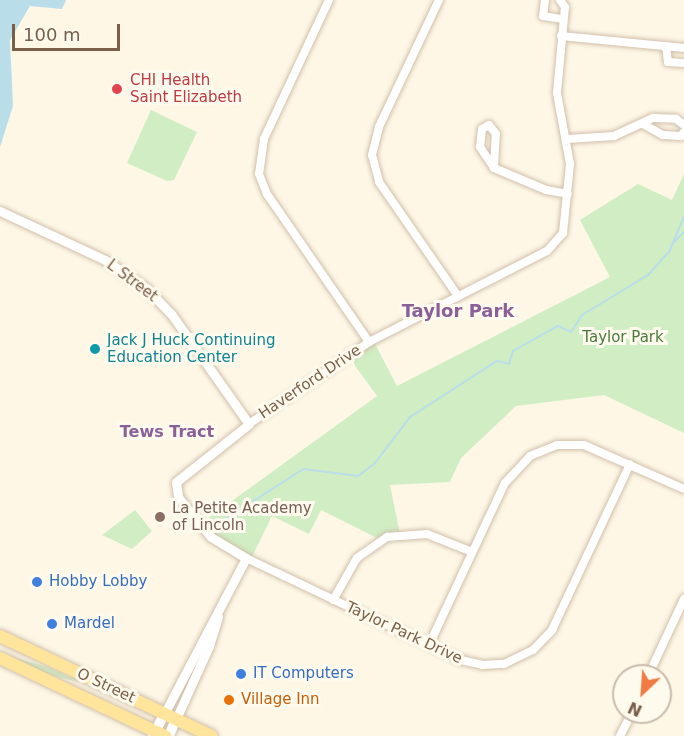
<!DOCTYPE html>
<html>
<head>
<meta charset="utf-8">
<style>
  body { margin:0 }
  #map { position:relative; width:684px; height:736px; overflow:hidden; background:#fef7e6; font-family:"DejaVu Sans",sans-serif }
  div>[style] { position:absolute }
  .green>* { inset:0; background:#d0edc3 }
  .water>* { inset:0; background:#b9dee9 }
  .stream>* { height:2px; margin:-1px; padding:0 1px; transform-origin:1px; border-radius:1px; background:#b9dee9 }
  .roads { filter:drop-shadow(0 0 2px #d1c0ab) drop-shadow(0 0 2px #d1c0ab) }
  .minor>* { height:8px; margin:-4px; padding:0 4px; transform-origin:4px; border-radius:4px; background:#fff }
  .tertiary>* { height:9px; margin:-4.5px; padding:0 4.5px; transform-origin:4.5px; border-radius:4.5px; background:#fff }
  .secondary>* { height:10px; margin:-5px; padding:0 5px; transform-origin:5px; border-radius:5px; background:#fff }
  .primary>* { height:12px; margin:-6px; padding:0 6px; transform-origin:6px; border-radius:6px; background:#ffe49c }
  .dots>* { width:16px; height:16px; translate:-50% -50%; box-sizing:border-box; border:3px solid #fffaee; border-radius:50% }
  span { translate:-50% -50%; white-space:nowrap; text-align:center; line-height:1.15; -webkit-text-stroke:6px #fffaee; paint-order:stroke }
  .health-label { font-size:15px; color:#be3a42 }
  .left { translate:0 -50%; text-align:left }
  .street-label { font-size:15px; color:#7a5f48 }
  .park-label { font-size:15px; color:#497a3c }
  .culture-label { font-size:15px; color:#0d838f }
  .education-label { font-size:15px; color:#785e54 }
  .shop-label { font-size:15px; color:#366cbe }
  .food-label { font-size:15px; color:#c56008 }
  .neighbourhood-label { font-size:16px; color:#8a6096; font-weight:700 }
  .quarter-label { font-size:18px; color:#8a6096; font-weight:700 }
  .north { position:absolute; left:612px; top:664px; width:60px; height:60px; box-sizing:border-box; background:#fffaee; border:2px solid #cabcac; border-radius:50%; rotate:205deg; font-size:16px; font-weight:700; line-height:24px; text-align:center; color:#7a5f48 }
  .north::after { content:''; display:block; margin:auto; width:21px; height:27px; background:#f07b43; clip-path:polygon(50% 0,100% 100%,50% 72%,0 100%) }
  .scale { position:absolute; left:12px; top:24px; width:108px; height:27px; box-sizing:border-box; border:3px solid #7a5f48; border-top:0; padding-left:8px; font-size:18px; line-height:21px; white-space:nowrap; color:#7a5f48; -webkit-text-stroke:4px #fffaee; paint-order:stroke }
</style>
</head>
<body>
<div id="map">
  <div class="green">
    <div style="clip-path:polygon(151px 110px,197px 132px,174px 180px,167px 181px,127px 163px)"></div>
    <div style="clip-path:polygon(684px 174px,684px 433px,604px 395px,516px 406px,461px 458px,450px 482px,390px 485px,400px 534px,381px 540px,321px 510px,309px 534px,272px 516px,250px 561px,200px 524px,377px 396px,348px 356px,373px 340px,397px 386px,610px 277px,580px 220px,638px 184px,672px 200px)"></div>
    <div style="clip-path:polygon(135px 510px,152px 531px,132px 549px,102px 535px)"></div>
    <div style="clip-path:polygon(11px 657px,45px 666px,83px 683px,53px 676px)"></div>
  </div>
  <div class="water">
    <div style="clip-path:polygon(0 0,66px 0,62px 9px,30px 6px,10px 40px,13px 106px,0 147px)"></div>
  </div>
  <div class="stream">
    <div style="left:674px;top:242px;width:14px;rotate:-45deg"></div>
    <div style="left:215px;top:526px;width:105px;rotate:-32.9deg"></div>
    <div style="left:303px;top:469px;width:55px;rotate:7.3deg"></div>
    <div style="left:358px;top:476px;width:21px;rotate:-37deg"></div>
    <div style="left:375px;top:463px;width:58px;rotate:-52.7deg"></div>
    <div style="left:410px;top:417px;width:103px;rotate:-32.8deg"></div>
    <div style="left:497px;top:361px;width:12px;rotate:14deg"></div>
    <div style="left:509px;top:364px;width:14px;rotate:-73deg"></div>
    <div style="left:513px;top:351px;width:51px;rotate:-29.1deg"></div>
    <div style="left:558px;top:326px;width:14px;rotate:25deg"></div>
    <div style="left:571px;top:332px;width:20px;rotate:-57deg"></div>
    <div style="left:582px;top:315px;width:77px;rotate:-31.2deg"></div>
    <div style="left:648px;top:275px;width:31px;rotate:-48deg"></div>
    <div style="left:669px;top:252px;width:38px;rotate:-67deg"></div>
  </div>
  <div class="roads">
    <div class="minor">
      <div style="left:329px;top:0;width:153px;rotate:115.1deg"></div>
      <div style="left:264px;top:139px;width:35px;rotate:98deg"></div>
      <div style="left:259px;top:174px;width:22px;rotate:68deg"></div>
      <div style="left:267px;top:194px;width:180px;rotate:55.4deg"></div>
      <div style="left:439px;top:0;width:140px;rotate:115.3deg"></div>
      <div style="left:379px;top:127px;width:29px;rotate:104deg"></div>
      <div style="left:372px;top:155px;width:28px;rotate:75deg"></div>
      <div style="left:379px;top:182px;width:139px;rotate:55.3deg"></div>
      <div style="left:545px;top:0;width:16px;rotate:97deg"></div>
      <div style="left:543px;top:16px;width:20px;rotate:9deg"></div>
      <div style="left:561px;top:36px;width:124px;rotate:5.6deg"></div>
      <div style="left:666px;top:46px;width:16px;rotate:83deg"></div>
      <div style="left:668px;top:62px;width:16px;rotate:4deg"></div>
      <div style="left:643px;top:124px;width:23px;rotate:29deg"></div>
      <div style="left:663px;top:135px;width:18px;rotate:3deg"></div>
      <div style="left:681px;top:136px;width:5px;rotate:-53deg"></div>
      <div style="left:568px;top:139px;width:46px;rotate:-3.7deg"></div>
      <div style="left:614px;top:136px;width:43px;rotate:-24.8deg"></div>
      <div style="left:653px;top:118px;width:23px;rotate:2deg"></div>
      <div style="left:676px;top:119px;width:10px;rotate:37deg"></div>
      <div style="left:494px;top:168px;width:34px;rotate:-87deg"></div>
      <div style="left:496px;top:134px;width:11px;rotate:-128deg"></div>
      <div style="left:489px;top:125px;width:8px;rotate:150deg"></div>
      <div style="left:482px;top:129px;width:18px;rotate:96deg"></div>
      <div style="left:480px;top:147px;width:25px;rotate:56deg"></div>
      <div style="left:494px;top:168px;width:56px;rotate:22.9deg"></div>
      <div style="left:546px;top:190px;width:22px;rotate:10deg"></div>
      <div style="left:249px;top:424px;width:145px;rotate:-34.3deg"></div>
      <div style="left:369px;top:342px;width:200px;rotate:-27.1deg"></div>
      <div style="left:547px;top:251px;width:24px;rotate:-48deg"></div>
      <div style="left:563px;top:233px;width:69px;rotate:-84.2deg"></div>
      <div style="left:570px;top:164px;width:72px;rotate:-100.4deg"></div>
      <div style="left:557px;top:93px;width:86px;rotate:-84.7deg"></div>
      <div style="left:565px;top:7px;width:9px;rotate:-126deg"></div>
      <div style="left:246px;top:558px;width:238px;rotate:25.4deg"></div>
      <div style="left:461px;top:660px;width:22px;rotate:13deg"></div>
      <div style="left:482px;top:665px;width:22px;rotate:-3deg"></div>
      <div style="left:504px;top:664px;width:32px;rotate:-26deg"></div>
      <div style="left:533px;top:650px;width:28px;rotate:-46deg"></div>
      <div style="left:552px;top:630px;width:183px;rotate:-64.8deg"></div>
      <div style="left:333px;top:600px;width:48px;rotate:-60.3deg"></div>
      <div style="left:357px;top:558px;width:37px;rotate:-35deg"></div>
      <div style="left:387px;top:537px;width:40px;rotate:-4.3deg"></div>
      <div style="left:427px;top:534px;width:48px;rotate:21.8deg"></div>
      <div style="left:429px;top:645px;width:179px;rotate:-64.9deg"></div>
      <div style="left:505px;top:483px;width:37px;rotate:-47deg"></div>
      <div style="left:530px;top:456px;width:29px;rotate:-22deg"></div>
      <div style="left:557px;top:445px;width:27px"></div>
      <div style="left:584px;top:445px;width:109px;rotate:23.7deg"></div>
      <div style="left:648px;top:676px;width:85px;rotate:-64.9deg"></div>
      <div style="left:620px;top:736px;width:27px;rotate:-63deg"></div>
    </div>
    <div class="tertiary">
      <div style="left:0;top:211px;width:116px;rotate:25deg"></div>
      <div style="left:105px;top:260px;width:50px;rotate:34.3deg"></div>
      <div style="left:146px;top:288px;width:37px;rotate:46deg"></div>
      <div style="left:172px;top:315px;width:133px;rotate:54.8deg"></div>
      <div style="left:249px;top:424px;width:93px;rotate:141.5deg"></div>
      <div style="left:176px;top:482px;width:15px;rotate:82deg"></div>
      <div style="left:178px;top:497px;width:52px;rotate:50.5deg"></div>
      <div style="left:211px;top:537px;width:41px;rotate:31deg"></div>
      <div style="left:246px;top:558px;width:176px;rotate:117.7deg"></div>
      <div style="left:176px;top:719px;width:80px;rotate:-65.7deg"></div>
      <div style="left:209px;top:646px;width:31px;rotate:-73deg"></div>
    </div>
    <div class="secondary">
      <div style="left:153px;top:736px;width:25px;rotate:-63deg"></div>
      <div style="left:169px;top:736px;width:18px;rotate:-68deg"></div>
    </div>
    <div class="primary">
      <div style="left:0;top:636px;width:234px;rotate:25.3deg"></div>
      <div style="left:0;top:658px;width:183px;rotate:25.3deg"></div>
    </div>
  </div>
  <div class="dots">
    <div style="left:117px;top:89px;background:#e0444e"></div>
    <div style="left:95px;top:349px;background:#0f9aa8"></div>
    <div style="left:160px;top:517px;background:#8d6e63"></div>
    <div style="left:37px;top:582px;background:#3f7fe0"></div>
    <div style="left:52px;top:624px;background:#3f7fe0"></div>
    <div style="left:241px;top:674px;background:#3f7fe0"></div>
    <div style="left:229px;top:700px;background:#e8710a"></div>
  </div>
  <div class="health-label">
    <span class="left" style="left:130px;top:89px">CHI Health<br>Saint Elizabeth</span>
  </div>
  <div class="street-label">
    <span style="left:132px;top:281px;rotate:37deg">L Street</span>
    <span style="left:310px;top:382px;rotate:-34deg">Haverford Drive</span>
    <span style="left:404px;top:633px;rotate:25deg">Taylor Park Drive</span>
    <span style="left:106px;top:686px;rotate:25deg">O Street</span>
  </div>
  <div class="park-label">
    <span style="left:623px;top:338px">Taylor Park</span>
  </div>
  <div class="culture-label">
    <span class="left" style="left:107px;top:349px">Jack J Huck Continuing<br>Education Center</span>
  </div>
  <div class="education-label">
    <span class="left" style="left:172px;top:517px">La Petite Academy<br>of Lincoln</span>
  </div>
  <div class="shop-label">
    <span class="left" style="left:49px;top:582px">Hobby Lobby</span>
    <span class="left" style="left:64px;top:624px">Mardel</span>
    <span class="left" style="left:253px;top:674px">IT Computers</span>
  </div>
  <div class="food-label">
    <span class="left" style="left:241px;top:700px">Village Inn</span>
  </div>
  <div class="neighbourhood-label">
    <span style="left:167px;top:432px">Tews Tract</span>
  </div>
  <div class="quarter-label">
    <span style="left:458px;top:311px">Taylor Park</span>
  </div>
  <div class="north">N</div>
  <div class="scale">100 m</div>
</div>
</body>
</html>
